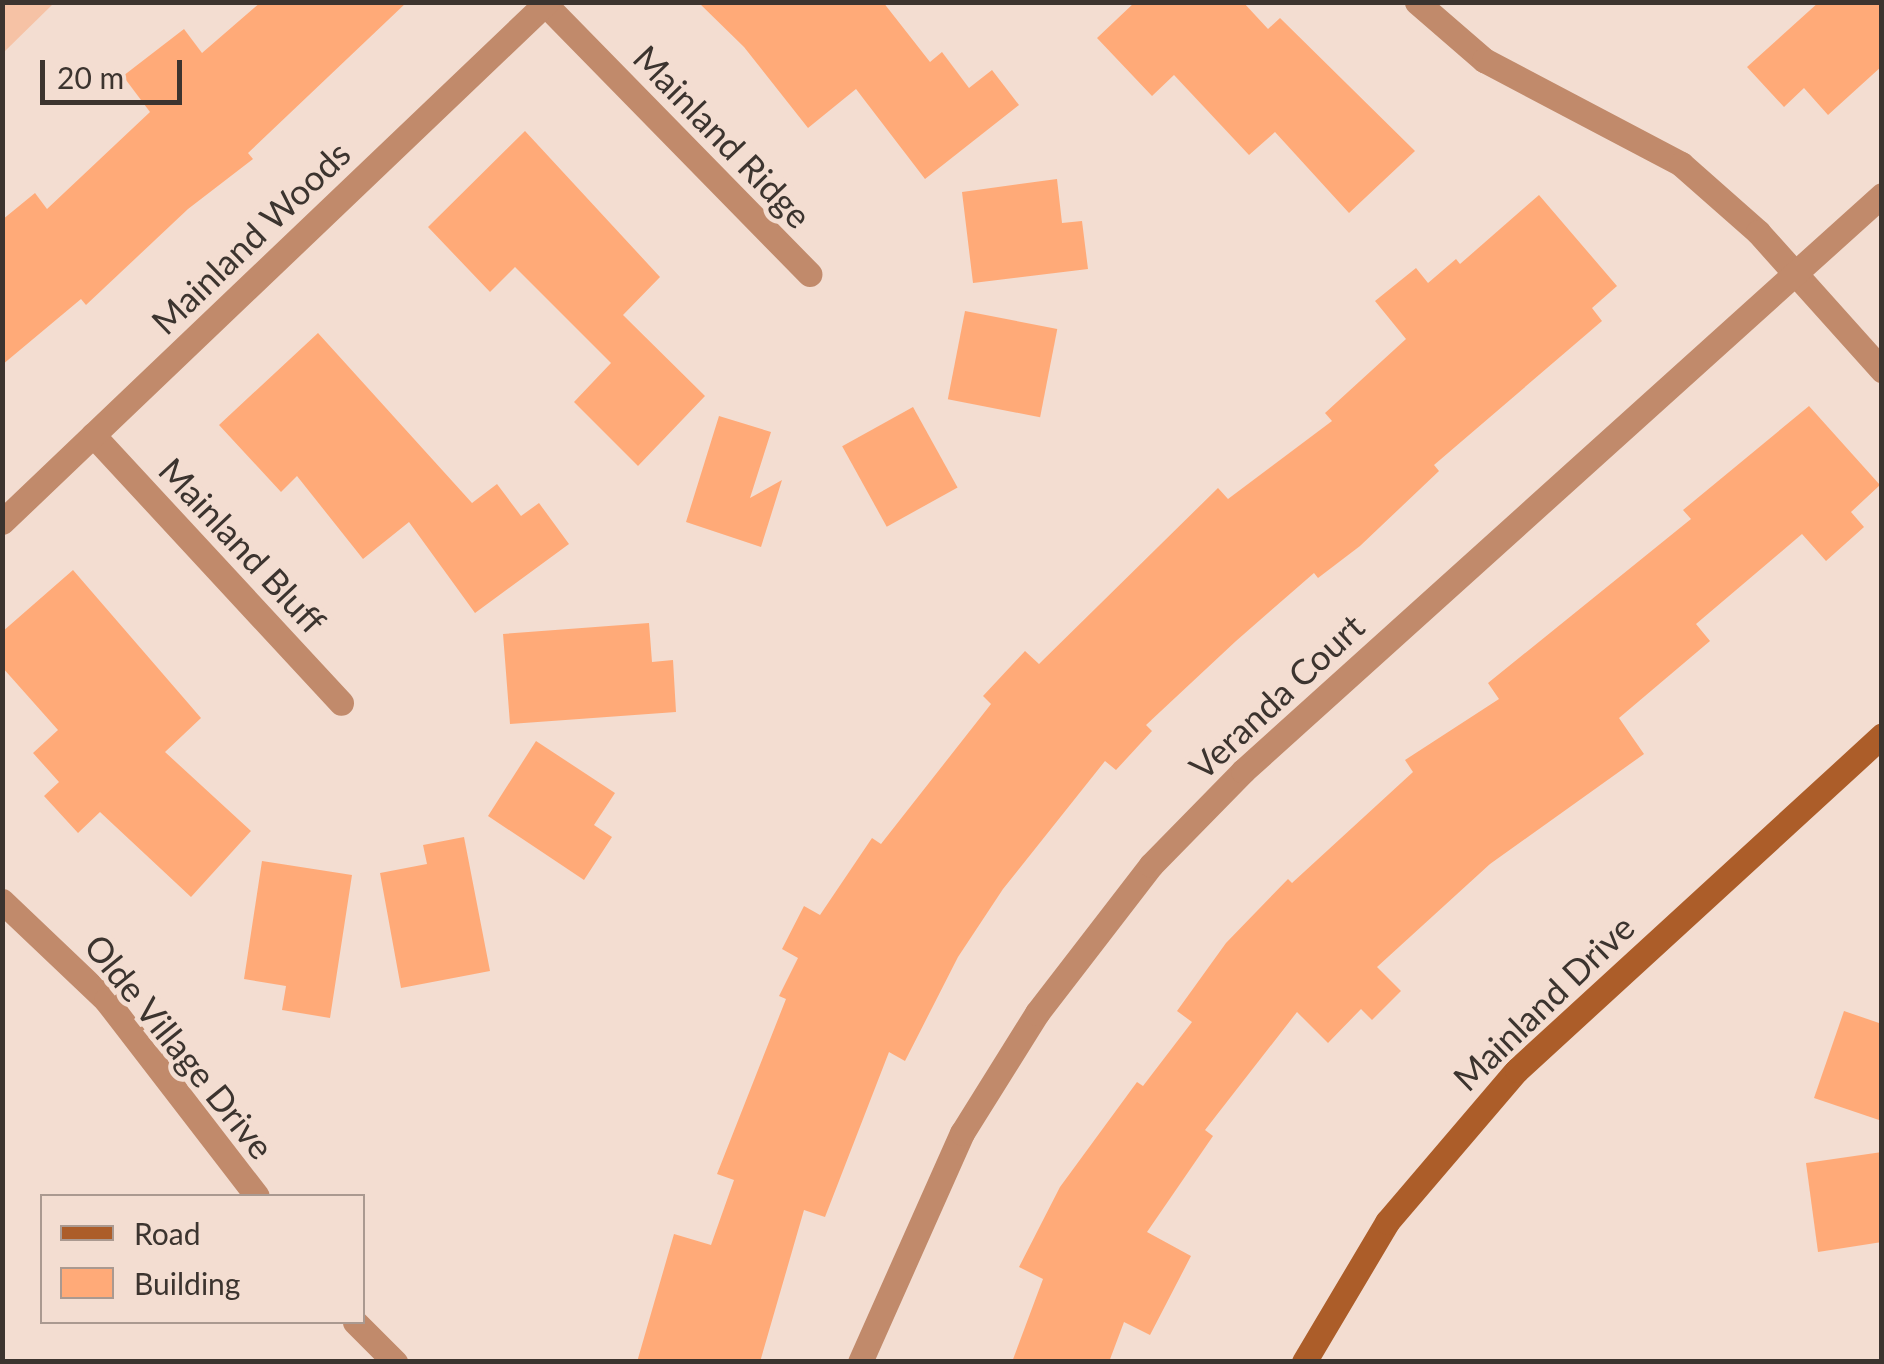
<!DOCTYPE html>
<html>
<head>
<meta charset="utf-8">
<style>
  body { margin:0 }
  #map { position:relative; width:1884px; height:1364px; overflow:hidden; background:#f3ddd1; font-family:Lato,sans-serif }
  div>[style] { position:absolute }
  .green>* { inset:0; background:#f6c2a5 }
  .building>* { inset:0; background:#ffaa78; transform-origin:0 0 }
  .minor>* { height:25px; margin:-12.5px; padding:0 12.5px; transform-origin:12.5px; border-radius:12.5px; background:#c18a6b }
  .tertiary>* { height:25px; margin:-12.5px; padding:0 12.5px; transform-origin:12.5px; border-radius:12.5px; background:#c18a6b }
  .secondary>* { height:25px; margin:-12.5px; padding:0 12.5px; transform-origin:12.5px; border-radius:12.5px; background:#ac5d29 }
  span { translate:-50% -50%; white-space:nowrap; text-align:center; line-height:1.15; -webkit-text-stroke:10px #f3ddd1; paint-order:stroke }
  .street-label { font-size:35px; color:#3c342f }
  .frame { position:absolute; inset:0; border:5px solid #3c342f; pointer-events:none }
  .legend { position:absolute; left:40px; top:1194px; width:325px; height:130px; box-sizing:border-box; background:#f3ddd1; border:2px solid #aa9990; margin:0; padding:12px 18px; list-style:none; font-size:30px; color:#3c342f }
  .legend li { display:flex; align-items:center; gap:20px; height:50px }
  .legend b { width:50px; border:2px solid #aa9990 }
  .scale { position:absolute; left:40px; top:60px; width:142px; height:45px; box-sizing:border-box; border:5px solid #3c342f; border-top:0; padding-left:12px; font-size:30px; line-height:35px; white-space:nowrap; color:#3c342f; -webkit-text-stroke:8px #f3ddd1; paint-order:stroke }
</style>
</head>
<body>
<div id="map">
  <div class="green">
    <div style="clip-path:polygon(3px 2px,54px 2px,54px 3px,3px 53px)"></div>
  </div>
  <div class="building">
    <div style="clip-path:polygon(261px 2px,407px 2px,248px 153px,253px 159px,188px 209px,86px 305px,81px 299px,2px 365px,2px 220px,35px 193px,47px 209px,150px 112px,123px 76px,184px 29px,202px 53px)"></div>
    <div style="clip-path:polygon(698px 2px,883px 2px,930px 62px,942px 52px,969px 88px,992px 70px,1019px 105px,925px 179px,856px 89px,808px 128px,744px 47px)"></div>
    <div style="clip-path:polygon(1135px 2px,1243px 2px,1268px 29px,1280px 18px,1415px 151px,1349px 213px,1275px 132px,1249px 155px,1174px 75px,1152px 96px,1097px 38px)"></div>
    <div style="clip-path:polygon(1819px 2px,1882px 2px,1882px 66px,1828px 115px,1804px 88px,1784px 107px,1747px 67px)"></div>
    <div style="clip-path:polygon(525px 131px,660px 277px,623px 315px,705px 396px,638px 466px,574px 402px,611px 363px,515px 267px,490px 292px,428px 227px)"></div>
    <div style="clip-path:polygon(1057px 179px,1062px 223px,1082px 221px,1088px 269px,973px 283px,962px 192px)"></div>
    <div style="clip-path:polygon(1539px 195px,1617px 286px,1592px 308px,1602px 321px,1434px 465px,1439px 471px,1360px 546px,1318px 578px,1314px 573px,1236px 641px,1146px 725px,1152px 731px,1116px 770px,1105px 761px,1003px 889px,958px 957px,905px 1061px,889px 1052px,825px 1217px,804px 1210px,760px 1362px,637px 1362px,674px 1234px,711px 1245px,734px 1180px,717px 1174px,786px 999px,779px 996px,798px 958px,782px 949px,804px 906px,820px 915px,872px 838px,881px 844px,991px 704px,983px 696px,1025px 651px,1039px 664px,1218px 488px,1228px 499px,1332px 421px,1325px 413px,1406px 339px,1375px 301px,1416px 268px,1428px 283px,1456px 259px,1460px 264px)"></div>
    <div style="left:965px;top:311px;width:94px;height:90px;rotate:11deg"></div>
    <div style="clip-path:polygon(318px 333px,472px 503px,497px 484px,521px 516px,539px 503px,569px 544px,475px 613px,409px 522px,363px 559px,297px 476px,281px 492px,219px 425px)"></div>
    <div style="clip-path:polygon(1809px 406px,1880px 485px,1851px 512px,1864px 527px,1826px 561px,1802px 534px,1696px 624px,1710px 641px,1619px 718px,1644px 754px,1490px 864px,1377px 967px,1401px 991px,1372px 1020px,1361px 1009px,1328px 1043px,1297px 1012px,1205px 1130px,1213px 1136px,1147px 1232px,1191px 1256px,1150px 1335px,1124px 1322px,1109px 1362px,1012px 1362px,1043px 1279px,1019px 1267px,1060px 1187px,1137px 1082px,1143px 1086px,1192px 1022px,1177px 1011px,1226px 943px,1288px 879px,1292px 883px,1413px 772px,1405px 760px,1499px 699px,1488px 683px,1691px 519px,1683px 510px)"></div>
    <div style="left:913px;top:407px;width:92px;height:81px;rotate:61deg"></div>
    <div style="clip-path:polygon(719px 416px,771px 432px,750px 498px,782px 480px,761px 547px,686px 522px)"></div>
    <div style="clip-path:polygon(73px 570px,201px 718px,165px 752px,251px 831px,191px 897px,100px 812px,78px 833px,44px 796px,59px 782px,33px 753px,58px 730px,2px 667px,2px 632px)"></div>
    <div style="clip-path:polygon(649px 623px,652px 662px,673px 660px,676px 712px,510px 724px,503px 634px)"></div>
    <div style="clip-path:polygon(536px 741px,615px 793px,594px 825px,612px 837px,584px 880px,488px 816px)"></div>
    <div style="clip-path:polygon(464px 837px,490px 971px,401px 988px,380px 873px,427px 864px,423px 845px)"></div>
    <div style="clip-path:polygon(262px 861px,352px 875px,330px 1018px,282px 1010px,286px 986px,244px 979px)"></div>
    <div style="clip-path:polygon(1844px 1011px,1882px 1024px,1882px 1121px,1814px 1098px)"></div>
    <div style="clip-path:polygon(1882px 1152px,1882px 1242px,1818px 1252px,1806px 1163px)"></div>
  </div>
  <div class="minor">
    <div style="left:1417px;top:2px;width:89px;rotate:40.9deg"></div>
    <div style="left:1484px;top:60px;width:223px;rotate:27.8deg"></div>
    <div style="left:1681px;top:164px;width:103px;rotate:41.4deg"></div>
    <div style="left:1758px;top:232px;width:186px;rotate:48.1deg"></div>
    <div style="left:545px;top:4px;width:378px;rotate:45.6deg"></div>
    <div style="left:93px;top:435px;width:365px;rotate:47.2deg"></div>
    <div style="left:2px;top:522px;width:753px;rotate:-43.66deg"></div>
    <div style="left:860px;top:1362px;width:251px;rotate:-66deg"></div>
    <div style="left:962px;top:1133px;width:142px;rotate:-58deg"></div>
    <div style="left:1037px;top:1013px;width:187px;rotate:-52.4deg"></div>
    <div style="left:1151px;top:865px;width:132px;rotate:-45.6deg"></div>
    <div style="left:1243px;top:771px;width:860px;rotate:-42.03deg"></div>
  </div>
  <div class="tertiary">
    <div style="left:2px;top:901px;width:144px;rotate:43.6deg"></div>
    <div style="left:106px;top:1000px;width:247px;rotate:52.4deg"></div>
    <div style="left:355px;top:1322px;width:57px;rotate:45deg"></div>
  </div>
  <div class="secondary">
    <div style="left:1304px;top:1362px;width:163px;rotate:-59.3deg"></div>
    <div style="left:1387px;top:1222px;width:200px;rotate:-49.5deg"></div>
    <div style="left:1517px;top:1070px;width:495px;rotate:-42.5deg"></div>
  </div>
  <div class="street-label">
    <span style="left:723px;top:136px;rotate:46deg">Mainland Ridge</span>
    <span style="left:250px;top:237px;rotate:-44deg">Mainland Woods</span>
    <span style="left:243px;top:545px;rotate:47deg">Mainland Bluff</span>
    <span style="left:1276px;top:696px;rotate:-43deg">Veranda Court</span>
    <span style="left:1543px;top:1002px;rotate:-44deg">Mainland Drive</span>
    <span style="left:180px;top:1046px;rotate:51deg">Olde Village Drive</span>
  </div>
  <div class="frame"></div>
  <ul class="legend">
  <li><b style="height:12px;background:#ac5d29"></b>Road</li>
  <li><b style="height:28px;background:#ffaa78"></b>Building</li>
  </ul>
  <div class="scale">20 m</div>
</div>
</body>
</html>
